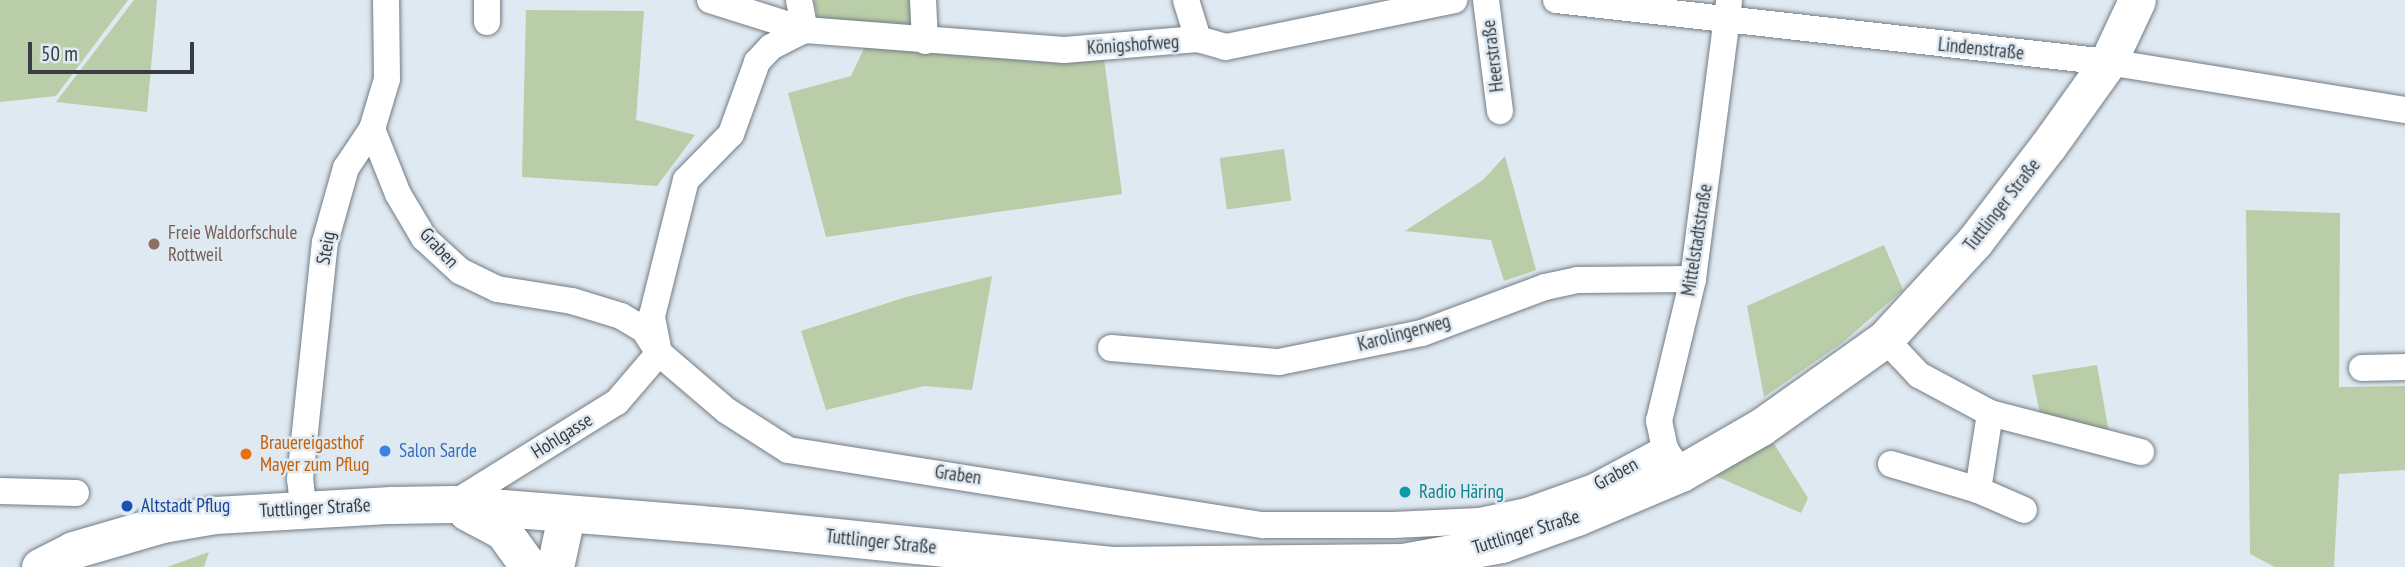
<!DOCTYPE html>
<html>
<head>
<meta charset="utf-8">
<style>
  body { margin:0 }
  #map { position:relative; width:2405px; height:567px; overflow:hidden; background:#dfe9f1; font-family:"PT Sans Narrow",sans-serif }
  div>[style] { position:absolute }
  .green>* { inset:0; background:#b9cda8; transform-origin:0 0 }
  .roads { filter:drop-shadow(0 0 2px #737c84) drop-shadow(0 0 2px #737c84) }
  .street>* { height:26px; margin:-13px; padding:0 13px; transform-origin:13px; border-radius:13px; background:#fff }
  .secondary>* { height:37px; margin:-18.5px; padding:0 18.5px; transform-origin:18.5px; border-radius:18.5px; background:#fff }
  .dots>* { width:19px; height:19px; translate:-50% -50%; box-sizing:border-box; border:4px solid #dfe9f1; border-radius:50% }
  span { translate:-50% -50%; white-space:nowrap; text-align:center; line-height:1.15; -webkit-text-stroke:5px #dfe9f1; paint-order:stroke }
  .street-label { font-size:19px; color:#393d41 }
  .education-label { font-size:19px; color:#785e54 }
  .left { translate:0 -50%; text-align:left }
  .food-label { font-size:19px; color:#c56008 }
  .shop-label { font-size:19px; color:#366cbe }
  .culture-label { font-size:19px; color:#0d838f }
  .transit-label { font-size:19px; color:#164399 }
  .scale { position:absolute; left:28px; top:42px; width:166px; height:32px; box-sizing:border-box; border:4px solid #393d41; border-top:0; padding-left:9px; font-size:21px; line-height:24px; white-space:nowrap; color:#393d41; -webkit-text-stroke:5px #dfe9f1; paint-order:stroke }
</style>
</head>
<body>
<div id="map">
  <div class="green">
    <div style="clip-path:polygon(0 0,128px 0,56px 96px,0 102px)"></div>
    <div style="clip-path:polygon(134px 0,157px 0,147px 112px,56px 102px)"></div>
    <div style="clip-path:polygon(814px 0,915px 0,912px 26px,819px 24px)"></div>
    <div style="clip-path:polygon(526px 10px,644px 11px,636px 120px,695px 135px,657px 186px,522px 177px)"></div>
    <div style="clip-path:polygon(865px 46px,1104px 59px,1122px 194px,826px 237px,788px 93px,851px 76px)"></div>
    <div style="left:1284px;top:149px;width:52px;height:65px;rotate:82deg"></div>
    <div style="clip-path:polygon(1505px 156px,1536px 270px,1504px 281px,1491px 240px,1405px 231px,1483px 180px)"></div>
    <div style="clip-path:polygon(2246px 210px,2340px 213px,2339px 387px,2405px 386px,2405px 470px,2339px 474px,2334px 567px,2275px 567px,2250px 554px)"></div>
    <div style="clip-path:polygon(1884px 245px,1903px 290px,1842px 343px,1764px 397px,1747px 306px)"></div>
    <div style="clip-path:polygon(992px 276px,972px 390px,924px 386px,826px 410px,801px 331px,906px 297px)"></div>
    <div style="clip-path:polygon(2097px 365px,2109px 433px,2040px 414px,2032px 375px)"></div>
    <div style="clip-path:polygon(1771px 439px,1808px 498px,1801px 513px,1713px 475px)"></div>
    <div style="clip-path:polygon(209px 552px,204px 567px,167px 567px)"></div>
  </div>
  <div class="roads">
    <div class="street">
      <div style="left:710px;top:0;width:100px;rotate:17.5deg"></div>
      <div style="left:799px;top:0;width:31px;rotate:79deg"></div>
      <div style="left:923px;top:0;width:41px;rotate:87.2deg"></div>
      <div style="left:1186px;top:0;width:41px;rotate:72.9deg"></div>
      <div style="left:1486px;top:0;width:112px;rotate:82.8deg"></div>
      <div style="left:1556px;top:0;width:555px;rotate:6.41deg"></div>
      <div style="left:2108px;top:62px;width:301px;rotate:9.2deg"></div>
      <div style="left:487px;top:22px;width:22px;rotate:-90deg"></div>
      <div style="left:372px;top:129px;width:70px;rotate:68.2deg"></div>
      <div style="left:398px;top:194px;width:51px;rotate:59.4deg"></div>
      <div style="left:424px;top:238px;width:49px;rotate:42.5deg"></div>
      <div style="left:460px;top:271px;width:41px;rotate:25.9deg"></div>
      <div style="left:497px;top:289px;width:76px;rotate:9.1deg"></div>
      <div style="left:572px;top:301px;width:51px;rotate:17deg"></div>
      <div style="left:621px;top:316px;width:27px;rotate:31deg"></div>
      <div style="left:644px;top:330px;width:27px;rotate:57deg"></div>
      <div style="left:659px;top:353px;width:89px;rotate:40.5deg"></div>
      <div style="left:727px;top:411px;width:72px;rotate:32.6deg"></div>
      <div style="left:788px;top:450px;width:481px;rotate:9deg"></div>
      <div style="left:1263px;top:525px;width:130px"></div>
      <div style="left:1393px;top:525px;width:87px;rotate:-2.6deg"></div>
      <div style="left:1480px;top:521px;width:48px;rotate:-12deg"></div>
      <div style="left:1527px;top:511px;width:71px;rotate:-19.7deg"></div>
      <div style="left:1594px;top:487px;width:81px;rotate:-28.2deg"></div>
      <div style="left:1885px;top:339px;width:50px;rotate:46.6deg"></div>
      <div style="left:1919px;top:375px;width:81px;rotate:28.2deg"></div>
      <div style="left:1990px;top:413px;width:156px;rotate:14.5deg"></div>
      <div style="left:658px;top:348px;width:33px;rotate:-101deg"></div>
      <div style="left:652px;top:316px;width:140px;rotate:-76deg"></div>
      <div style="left:686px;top:180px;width:64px;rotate:-45.6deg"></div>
      <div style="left:731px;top:134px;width:77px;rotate:-70.1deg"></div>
      <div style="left:757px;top:62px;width:21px;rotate:-47deg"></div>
      <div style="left:771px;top:47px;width:38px;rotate:-27deg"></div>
      <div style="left:805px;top:30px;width:260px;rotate:4.4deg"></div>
      <div style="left:1064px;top:50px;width:134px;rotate:-4.7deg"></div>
      <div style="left:1198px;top:39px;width:29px;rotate:16deg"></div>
      <div style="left:1226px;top:47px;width:233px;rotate:-11.6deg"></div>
      <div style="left:1111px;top:348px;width:169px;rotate:4.8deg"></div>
      <div style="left:1279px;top:362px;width:146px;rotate:-11.5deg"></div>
      <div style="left:1422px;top:333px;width:131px;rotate:-20.5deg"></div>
      <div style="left:1545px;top:287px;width:33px;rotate:-12deg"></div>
      <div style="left:1577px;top:280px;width:116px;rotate:-0.5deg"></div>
      <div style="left:2362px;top:368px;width:43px;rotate:-1.3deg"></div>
      <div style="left:1675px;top:464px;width:18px;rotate:-124deg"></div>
      <div style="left:1665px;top:449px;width:29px;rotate:-102deg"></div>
      <div style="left:1659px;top:421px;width:146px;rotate:-76.5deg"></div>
      <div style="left:1693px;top:279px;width:281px;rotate:-82.6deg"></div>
      <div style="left:1891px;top:464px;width:91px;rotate:16.6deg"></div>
      <div style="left:1978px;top:490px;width:50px;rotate:23.5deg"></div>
      <div style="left:1978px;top:490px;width:78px;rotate:-81.1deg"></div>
      <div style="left:0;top:491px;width:76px;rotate:1.5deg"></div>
      <div style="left:453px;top:504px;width:193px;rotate:-31.9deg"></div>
      <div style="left:617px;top:402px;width:65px;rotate:-49.4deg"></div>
      <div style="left:303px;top:506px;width:27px;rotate:-96deg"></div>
      <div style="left:300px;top:479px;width:238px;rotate:-84deg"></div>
      <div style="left:325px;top:242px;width:77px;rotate:-74.2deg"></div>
      <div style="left:346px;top:168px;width:47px;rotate:-56.3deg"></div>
      <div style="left:372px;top:129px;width:52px;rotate:-73.3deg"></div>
      <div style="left:387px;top:79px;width:79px;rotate:-90.7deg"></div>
    </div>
    <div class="secondary">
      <div style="left:467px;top:512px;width:41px;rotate:27.8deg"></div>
      <div style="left:503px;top:531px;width:44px;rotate:54.2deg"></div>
      <div style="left:40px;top:567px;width:37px;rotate:-27deg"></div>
      <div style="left:73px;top:550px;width:93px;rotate:-16.3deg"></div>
      <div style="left:162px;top:524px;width:54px;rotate:-9.6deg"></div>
      <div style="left:215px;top:515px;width:176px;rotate:-3.3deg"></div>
      <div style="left:391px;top:505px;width:62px;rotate:-0.9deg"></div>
      <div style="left:453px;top:504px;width:286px;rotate:4.6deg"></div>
      <div style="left:738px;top:527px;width:373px;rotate:5.8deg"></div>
      <div style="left:1109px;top:565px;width:294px;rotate:-0.6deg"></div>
      <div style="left:1403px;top:562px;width:100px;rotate:-10.4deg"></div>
      <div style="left:1501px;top:544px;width:81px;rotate:-19.6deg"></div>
      <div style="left:1577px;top:517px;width:113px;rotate:-22.9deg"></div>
      <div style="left:1681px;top:473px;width:92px;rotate:-29.9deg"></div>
      <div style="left:1761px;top:427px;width:152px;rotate:-35.4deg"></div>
      <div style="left:1885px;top:339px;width:133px;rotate:-47.4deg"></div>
      <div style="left:1975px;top:241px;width:120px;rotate:-52.5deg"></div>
      <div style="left:2048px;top:146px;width:103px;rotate:-54.5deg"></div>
      <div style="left:2108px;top:62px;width:68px;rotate:-64.9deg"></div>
      <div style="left:555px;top:567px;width:52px;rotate:-77.8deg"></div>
    </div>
  </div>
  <div class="dots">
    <div style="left:154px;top:244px;background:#8d6e63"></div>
    <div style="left:385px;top:451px;background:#3f7fe0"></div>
    <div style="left:246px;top:454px;background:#e8710a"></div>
    <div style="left:1405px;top:492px;background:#0f9aa8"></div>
    <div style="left:127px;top:506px;background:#1a4fb4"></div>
  </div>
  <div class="street-label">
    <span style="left:1133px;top:45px;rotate:-4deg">Königshofweg</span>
    <span style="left:1981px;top:49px;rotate:6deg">Lindenstraße</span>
    <span style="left:1493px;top:56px;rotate:-97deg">Heerstraße</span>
    <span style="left:2002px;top:205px;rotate:-52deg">Tuttlinger Straße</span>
    <span style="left:1697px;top:240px;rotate:-81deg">Mittelstadtstraße</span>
    <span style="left:326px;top:248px;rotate:-80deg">Steig</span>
    <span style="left:439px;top:248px;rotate:47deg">Graben</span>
    <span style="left:1404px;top:333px;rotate:-15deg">Karolingerweg</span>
    <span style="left:562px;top:436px;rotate:-32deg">Hohlgasse</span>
    <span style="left:1616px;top:474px;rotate:-29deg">Graben</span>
    <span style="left:958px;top:475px;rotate:8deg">Graben</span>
    <span style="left:315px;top:508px;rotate:-3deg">Tuttlinger Straße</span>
    <span style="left:1526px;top:532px;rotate:-17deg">Tuttlinger Straße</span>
    <span style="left:881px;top:542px;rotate:6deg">Tuttlinger Straße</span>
  </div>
  <div class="education-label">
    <span class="left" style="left:168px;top:244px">Freie Waldorfschule<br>Rottweil</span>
  </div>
  <div class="food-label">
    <span class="left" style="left:260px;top:454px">Brauereigasthof<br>Mayer zum Pflug</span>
  </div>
  <div class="shop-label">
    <span class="left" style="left:399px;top:451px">Salon Sarde</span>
  </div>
  <div class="culture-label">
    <span class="left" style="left:1419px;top:492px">Radio Häring</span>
  </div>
  <div class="transit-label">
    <span class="left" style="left:141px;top:506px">Altstadt Pflug</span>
  </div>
  <div class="scale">50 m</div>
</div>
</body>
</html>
